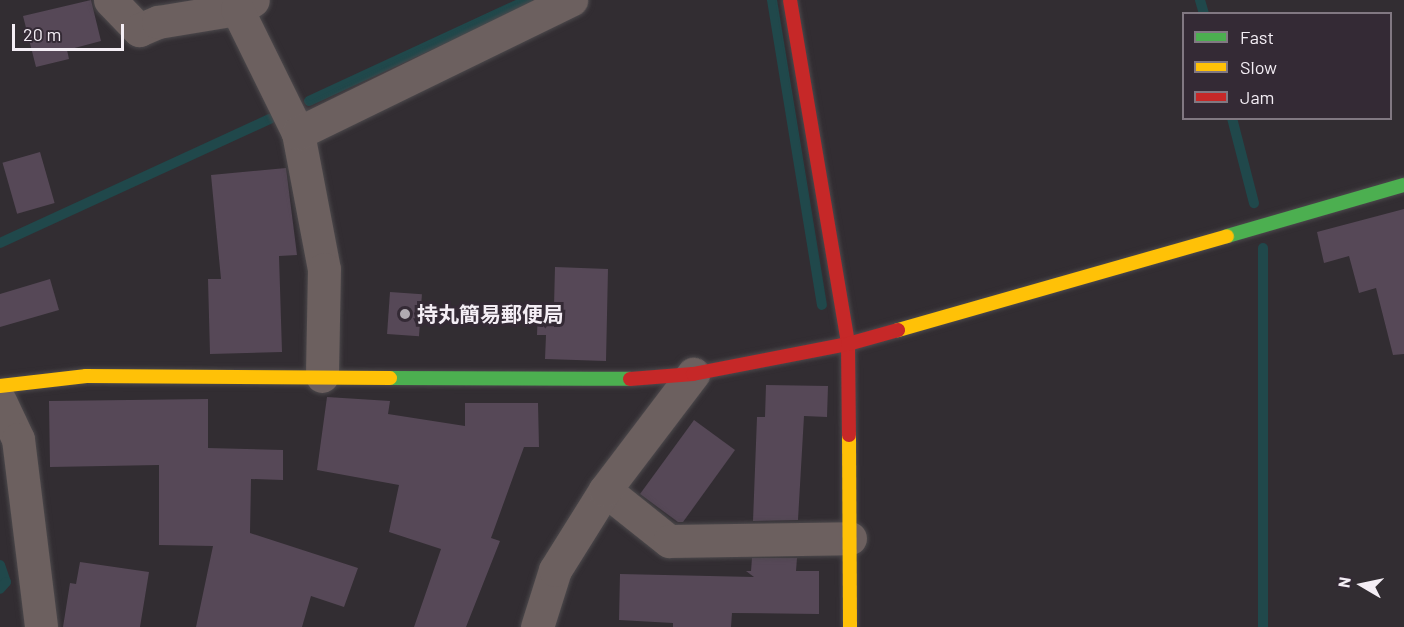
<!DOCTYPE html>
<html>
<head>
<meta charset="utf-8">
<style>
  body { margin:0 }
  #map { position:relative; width:1404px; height:627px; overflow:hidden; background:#322d32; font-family:Barlow,"Noto Sans JP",sans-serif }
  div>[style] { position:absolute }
  .stream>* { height:10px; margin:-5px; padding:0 5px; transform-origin:5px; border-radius:5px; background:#20484b }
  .building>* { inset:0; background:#564857; transform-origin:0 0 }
  .roads { filter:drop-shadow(0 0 2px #4c494c) drop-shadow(0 0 2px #4c494c) }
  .street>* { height:33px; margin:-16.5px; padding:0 16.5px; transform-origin:16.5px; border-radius:16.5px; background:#6c605f }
  .fast>* { height:14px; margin:-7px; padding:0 7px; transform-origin:7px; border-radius:7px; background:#4caf50 }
  .slow>* { height:14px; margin:-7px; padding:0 7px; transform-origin:7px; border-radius:7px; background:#ffc107 }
  .jam>* { height:14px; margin:-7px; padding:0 7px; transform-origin:7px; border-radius:7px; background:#c62828 }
  .dots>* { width:16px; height:16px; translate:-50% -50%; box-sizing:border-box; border:3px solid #342a35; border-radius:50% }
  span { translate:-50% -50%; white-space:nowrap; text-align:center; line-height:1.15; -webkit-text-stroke:6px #342a35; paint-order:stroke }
  .poi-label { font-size:21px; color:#f4eef5; font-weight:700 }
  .left { translate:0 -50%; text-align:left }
  .legend { position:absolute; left:1182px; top:12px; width:210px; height:108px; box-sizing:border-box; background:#342a35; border:2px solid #817882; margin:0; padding:8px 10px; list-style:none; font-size:18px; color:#f4eef5 }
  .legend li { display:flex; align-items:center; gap:12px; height:30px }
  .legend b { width:30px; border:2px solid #817882 }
  .north { position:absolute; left:1332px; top:555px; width:60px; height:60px; -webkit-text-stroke:4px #342a35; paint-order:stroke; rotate:279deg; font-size:16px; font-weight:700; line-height:24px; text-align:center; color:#f4eef5 }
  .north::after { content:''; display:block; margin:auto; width:21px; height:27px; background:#f4eef5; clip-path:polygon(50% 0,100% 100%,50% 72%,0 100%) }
  .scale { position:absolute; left:12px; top:24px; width:112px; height:27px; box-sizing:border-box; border:3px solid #f4eef5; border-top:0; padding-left:8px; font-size:18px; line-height:21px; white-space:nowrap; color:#f4eef5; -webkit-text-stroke:4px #342a35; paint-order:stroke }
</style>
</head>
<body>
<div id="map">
  <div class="stream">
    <div style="left:772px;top:0;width:309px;rotate:80.7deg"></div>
    <div style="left:1200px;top:0;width:15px;rotate:74deg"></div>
    <div style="left:309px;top:101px;width:241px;rotate:-24.8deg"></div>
    <div style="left:1232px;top:118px;width:88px;rotate:75.5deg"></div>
    <div style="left:0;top:243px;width:297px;rotate:-24.7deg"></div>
    <div style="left:1263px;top:248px;width:379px;rotate:90deg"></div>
    <div style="left:0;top:565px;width:18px;rotate:71deg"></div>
    <div style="left:6px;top:582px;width:9px;rotate:131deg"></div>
  </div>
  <div class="building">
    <div style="clip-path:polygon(91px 0,101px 41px,67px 50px,69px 59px,36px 67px,23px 16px)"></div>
    <div style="left:40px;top:152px;width:53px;height:39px;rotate:74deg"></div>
    <div style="clip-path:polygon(286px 168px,297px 255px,279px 256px,282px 352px,210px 354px,208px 279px,221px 279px,211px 175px)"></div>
    <div style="clip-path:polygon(1404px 209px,1404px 354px,1393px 355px,1376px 288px,1359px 293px,1349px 256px,1324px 263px,1317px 232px)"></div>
    <div style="clip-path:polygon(555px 267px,608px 269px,606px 361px,545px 359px,546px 335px,537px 335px,538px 306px,554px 306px)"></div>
    <div style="clip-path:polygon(50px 279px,59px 310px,0 327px,0 294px)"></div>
    <div style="left:390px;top:292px;width:32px;height:42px;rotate:4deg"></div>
    <div style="clip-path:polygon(766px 385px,828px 386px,827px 417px,804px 416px,798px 520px,753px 521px,757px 417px,765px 417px)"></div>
    <div style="clip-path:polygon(327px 397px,390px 401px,388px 414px,465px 426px,465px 403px,538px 403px,539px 447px,524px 447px,491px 538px,500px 541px,466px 627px,414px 627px,441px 549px,389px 532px,399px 485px,317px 470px)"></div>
    <div style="clip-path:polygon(208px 399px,208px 448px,283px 450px,283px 480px,251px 479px,250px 533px,358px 568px,344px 607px,311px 596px,302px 627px,196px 627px,213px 546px,159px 545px,159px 465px,50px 467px,49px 401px)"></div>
    <div style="clip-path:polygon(694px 420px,735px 450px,683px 522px,678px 522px,640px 494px)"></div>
    <div style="clip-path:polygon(752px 558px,797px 558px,796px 571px,819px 571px,819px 614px,732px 613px,731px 627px,673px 627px,673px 623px,619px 620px,620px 574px,754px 577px,746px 571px,751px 571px)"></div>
    <div style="clip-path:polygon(80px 562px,149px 572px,140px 627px,63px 627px,70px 583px,76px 584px)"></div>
  </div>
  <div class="roads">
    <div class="street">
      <div style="left:110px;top:0;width:42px;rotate:46deg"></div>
      <div style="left:139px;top:30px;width:21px;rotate:-23deg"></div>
      <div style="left:158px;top:22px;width:80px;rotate:-9.3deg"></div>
      <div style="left:237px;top:9px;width:18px;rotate:-29deg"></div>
      <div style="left:237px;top:9px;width:138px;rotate:63.8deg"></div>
      <div style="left:298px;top:133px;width:138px;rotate:79.2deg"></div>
      <div style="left:324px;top:269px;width:107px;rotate:91.1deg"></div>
      <div style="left:298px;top:133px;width:304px;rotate:-26deg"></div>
      <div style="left:0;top:401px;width:42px;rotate:64.7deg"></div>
      <div style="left:18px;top:439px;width:189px;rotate:83deg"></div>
      <div style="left:605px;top:490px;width:82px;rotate:38.6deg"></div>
      <div style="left:669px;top:541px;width:181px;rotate:-0.9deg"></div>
      <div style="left:537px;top:627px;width:60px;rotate:-72.5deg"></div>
      <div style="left:555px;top:570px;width:94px;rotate:-58deg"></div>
      <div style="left:605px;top:490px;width:146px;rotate:-52.8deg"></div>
    </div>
    <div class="fast">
      <div style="left:1227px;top:236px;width:184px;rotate:-16.1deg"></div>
      <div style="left:390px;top:378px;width:240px;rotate:0.2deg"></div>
    </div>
    <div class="slow">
      <div style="left:898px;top:330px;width:342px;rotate:-15.9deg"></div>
      <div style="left:0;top:386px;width:87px;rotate:-6.6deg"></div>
      <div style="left:86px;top:376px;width:304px;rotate:0.4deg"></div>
      <div style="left:849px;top:435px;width:192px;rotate:89.7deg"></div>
    </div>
    <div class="jam">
      <div style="left:790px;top:0;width:349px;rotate:80.4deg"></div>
      <div style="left:848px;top:344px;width:91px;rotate:89.4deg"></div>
      <div style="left:630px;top:379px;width:63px;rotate:-4.5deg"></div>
      <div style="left:693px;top:374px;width:158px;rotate:-11deg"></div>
      <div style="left:848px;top:344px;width:52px;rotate:-15.6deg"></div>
    </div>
  </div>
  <div class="dots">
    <div style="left:405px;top:314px;background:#b0aab1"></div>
  </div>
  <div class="poi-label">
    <span class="left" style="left:417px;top:314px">持丸簡易郵便局</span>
  </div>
  <ul class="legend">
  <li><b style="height:8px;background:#4caf50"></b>Fast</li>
  <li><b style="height:8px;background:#ffc107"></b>Slow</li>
  <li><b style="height:8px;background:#c62828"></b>Jam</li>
  </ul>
  <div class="north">N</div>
  <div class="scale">20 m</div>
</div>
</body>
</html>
